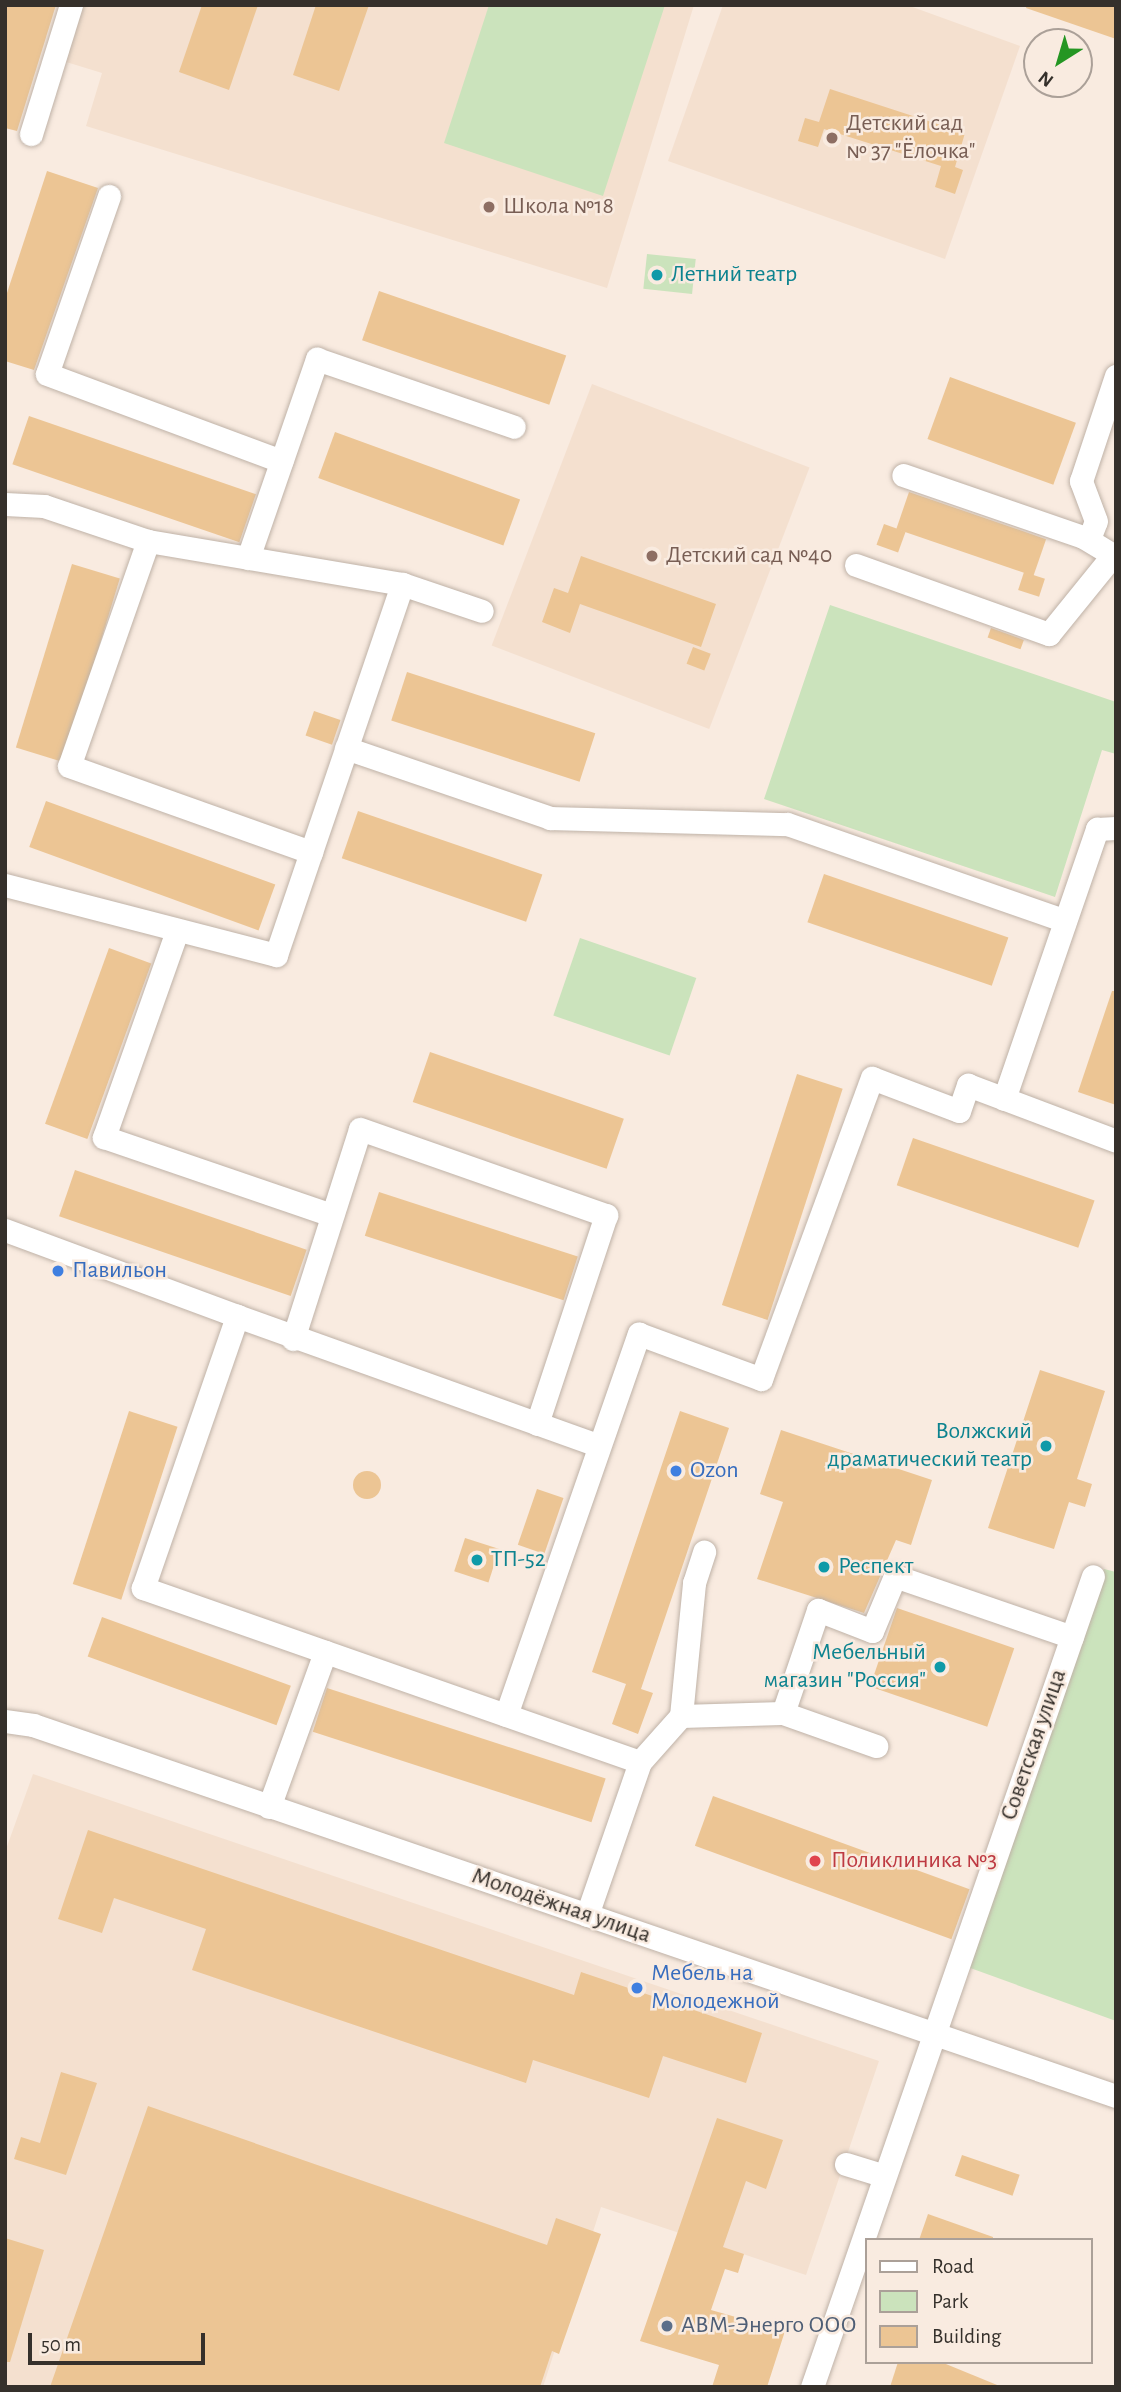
<!DOCTYPE html>
<html>
<head>
<meta charset="utf-8">
<style>
  body { margin:0 }
  #map { position:relative; width:1121px; height:2392px; overflow:hidden; background:#f9ebe0; font-family:"Alegreya Sans",sans-serif }
  div>[style] { position:absolute }
  .built>* { inset:0; background:#f4e0cf; transform-origin:0 0 }
  .green>* { inset:0; background:#cbe3bc; transform-origin:0 0 }
  .building>* { inset:0; background:#ecc594; transform-origin:0 0 }
  .round { border-radius:50% }
  .roads { filter:drop-shadow(0 0 2px #bfb2a7) drop-shadow(0 0 2px #bfb2a7) }
  .minor>* { height:23px; margin:-11.5px; padding:0 11.5px; transform-origin:11.5px; border-radius:11.5px; background:#fff }
  .dots>* { width:19px; height:19px; translate:-50% -50%; box-sizing:border-box; border:4px solid #f9ebe0; border-radius:50% }
  span { translate:-50% -50%; white-space:nowrap; text-align:center; line-height:1.15; -webkit-text-stroke:5px #f9ebe0; paint-order:stroke }
  .education-label { font-size:24px; color:#785e54 }
  .left { translate:0 -50%; text-align:left }
  .culture-label { font-size:24px; color:#0d838f }
  .right { translate:-100% -50%; text-align:right }
  .shop-label { font-size:24px; color:#366cbe }
  .street-label { font-size:24px; color:#35302b }
  .health-label { font-size:24px; color:#be3a42 }
  .service-label { font-size:24px; color:#4e5e75 }
  .frame { position:absolute; inset:0; border:7px solid #35302b; pointer-events:none }
  .legend { position:absolute; left:865px; top:2238px; width:228px; height:126px; box-sizing:border-box; background:#f9ebe0; border:2px solid #aba098; margin:0; padding:9px 12px; list-style:none; font-size:21px; color:#35302b }
  .legend li { display:flex; align-items:center; gap:14px; height:35px }
  .legend b { width:35px; border:2px solid #aba098 }
  .north { position:absolute; left:1023px; top:28px; width:70px; height:70px; box-sizing:border-box; background:#f9ebe0; border:2px solid #aba098; border-radius:50%; rotate:217deg; font-size:19px; font-weight:700; line-height:28px; text-align:center; color:#35302b }
  .north::after { content:''; display:block; margin:auto; width:24px; height:32px; background:#259623; clip-path:polygon(50% 0,100% 100%,50% 72%,0 100%) }
  .scale { position:absolute; left:28px; top:2333px; width:177px; height:32px; box-sizing:border-box; border:4px solid #35302b; border-top:0; padding-left:9px; font-size:21px; line-height:24px; white-space:nowrap; color:#35302b; -webkit-text-stroke:5px #f9ebe0; paint-order:stroke }
</style>
</head>
<body>
<div id="map">
  <div class="built">
    <div style="clip-path:polygon(81px 5px,694px 5px,607px 288px,86px 126px,102px 73px,63px 61px)"></div>
    <div style="clip-path:polygon(723px 5px,907px 5px,1020px 46px,945px 259px,668px 161px)"></div>
    <div style="left:592px;top:384px;width:233px;height:280px;rotate:21deg"></div>
    <div style="clip-path:polygon(33px 1774px,879px 2061px,806px 2275px,601px 2207px,543px 2387px,5px 2387px,5px 1852px)"></div>
  </div>
  <div class="green">
    <div style="clip-path:polygon(489px 5px,665px 5px,603px 196px,444px 143px)"></div>
    <div style="left:647px;top:254px;width:49px;height:35px;rotate:6deg"></div>
    <div style="clip-path:polygon(830px 605px,1116px 702px,1116px 754px,1102px 750px,1055px 897px,764px 799px)"></div>
    <div style="left:580px;top:938px;width:123px;height:82px;rotate:19deg"></div>
    <div style="clip-path:polygon(1104px 1569px,1116px 1572px,1116px 2021px,962px 1965px)"></div>
  </div>
  <div class="building">
    <div style="clip-path:polygon(5px 5px,56px 5px,17px 131px,5px 128px)"></div>
    <div style="clip-path:polygon(202px 5px,258px 5px,229px 90px,179px 72px)"></div>
    <div style="clip-path:polygon(316px 5px,369px 5px,339px 91px,293px 75px)"></div>
    <div style="clip-path:polygon(1027px 5px,1116px 5px,1116px 39px,1026px 8px)"></div>
    <div style="clip-path:polygon(830px 89px,965px 133px,955px 167px,963px 170px,955px 194px,935px 187px,941px 166px,824px 129px,818px 147px,798px 141px,805px 118px,819px 122px)"></div>
    <div style="clip-path:polygon(47px 171px,98px 188px,34px 370px,5px 361px,5px 299px)"></div>
    <div style="left:379px;top:291px;width:198px;height:52px;rotate:19deg"></div>
    <div style="left:950px;top:377px;width:134px;height:66px;rotate:20deg"></div>
    <div style="left:29px;top:416px;width:240px;height:51px;rotate:19deg"></div>
    <div style="left:335px;top:432px;width:197px;height:49px;rotate:20deg"></div>
    <div style="left:909px;top:492px;width:145px;height:39px;rotate:19deg"></div>
    <div style="left:884px;top:524px;width:23px;height:22px;rotate:20deg"></div>
    <div style="clip-path:polygon(581px 556px,716px 604px,701px 647px,580px 604px,570px 633px,542px 622px,554px 588px,568px 593px)"></div>
    <div style="left:72px;top:564px;width:50px;height:192px;rotate:17deg"></div>
    <div style="left:1024px;top:572px;width:22px;height:19px;rotate:18deg"></div>
    <div style="left:991px;top:628px;width:35px;height:10px;rotate:20deg"></div>
    <div style="left:693px;top:647px;width:19px;height:18px;rotate:21deg"></div>
    <div style="left:407px;top:672px;width:198px;height:51px;rotate:18deg"></div>
    <div style="left:314px;top:711px;width:28px;height:26px;rotate:19deg"></div>
    <div style="left:46px;top:801px;width:244px;height:49px;rotate:20deg"></div>
    <div style="left:358px;top:811px;width:195px;height:50px;rotate:19deg"></div>
    <div style="left:824px;top:874px;width:195px;height:51px;rotate:19deg"></div>
    <div style="left:109px;top:948px;width:45px;height:187px;rotate:20deg"></div>
    <div style="clip-path:polygon(1112px 991px,1116px 991px,1116px 1105px,1078px 1092px)"></div>
    <div style="left:430px;top:1052px;width:205px;height:53px;rotate:19deg"></div>
    <div style="left:797px;top:1074px;width:48px;height:243px;rotate:18deg"></div>
    <div style="left:913px;top:1138px;width:192px;height:50px;rotate:19deg"></div>
    <div style="left:75px;top:1170px;width:245px;height:49px;rotate:19deg"></div>
    <div style="left:379px;top:1192px;width:209px;height:46px;rotate:18deg"></div>
    <div style="clip-path:polygon(1040px 1370px,1105px 1391px,1077px 1479px,1092px 1484px,1085px 1507px,1069px 1502px,1054px 1549px,988px 1528px)"></div>
    <div style="left:129px;top:1411px;width:51px;height:182px;rotate:18deg"></div>
    <div style="clip-path:polygon(680px 1411px,729px 1428px,641px 1689px,653px 1693px,638px 1734px,612px 1724px,626px 1684px,592px 1672px)"></div>
    <div style="clip-path:polygon(781px 1430px,932px 1480px,911px 1545px,896px 1540px,864px 1613px,757px 1579px,783px 1502px,760px 1494px)"></div>
    <div class="round" style="left:353px;top:1471px;width:28px;height:28px"></div>
    <div style="left:537px;top:1489px;width:28px;height:59px;rotate:19deg"></div>
    <div style="left:465px;top:1538px;width:36px;height:35px;rotate:18deg"></div>
    <div style="left:897px;top:1608px;width:124px;height:83px;rotate:19deg"></div>
    <div style="left:102px;top:1617px;width:201px;height:42px;rotate:20deg"></div>
    <div style="left:327px;top:1688px;width:293px;height:46px;rotate:18deg"></div>
    <div style="left:713px;top:1796px;width:273px;height:53px;rotate:20deg"></div>
    <div style="clip-path:polygon(88px 1830px,574px 1995px,581px 1972px,762px 2033px,746px 2083px,663px 2056px,649px 2098px,533px 2060px,526px 2083px,192px 1970px,206px 1929px,114px 1898px,102px 1933px,58px 1919px)"></div>
    <div style="clip-path:polygon(61px 2072px,97px 2083px,66px 2175px,14px 2159px,21px 2137px,40px 2143px)"></div>
    <div style="clip-path:polygon(148px 2106px,547px 2245px,556px 2218px,601px 2234px,559px 2354px,552px 2351px,540px 2387px,50px 2387px)"></div>
    <div style="clip-path:polygon(717px 2118px,783px 2140px,766px 2189px,746px 2181px,723px 2247px,744px 2254px,738px 2273px,725px 2269px,711px 2310px,785px 2331px,767px 2387px,712px 2387px,719px 2365px,640px 2341px)"></div>
    <div style="left:962px;top:2155px;width:61px;height:22px;rotate:19deg"></div>
    <div style="clip-path:polygon(928px 2214px,993px 2237px,993px 2240px,919px 2240px)"></div>
    <div style="clip-path:polygon(5px 2238px,44px 2250px,10px 2362px,5px 2362px)"></div>
    <div style="clip-path:polygon(898px 2362px,941px 2362px,1002px 2387px,890px 2387px)"></div>
  </div>
  <div class="roads">
    <div class="minor">
      <div style="left:31px;top:134px;width:135px;rotate:-72.8deg"></div>
      <div style="left:109px;top:196px;width:188px;rotate:109.2deg"></div>
      <div style="left:47px;top:374px;width:250px;rotate:20.4deg"></div>
      <div style="left:5px;top:504px;width:39px;rotate:3deg"></div>
      <div style="left:44px;top:506px;width:110px;rotate:18.6deg"></div>
      <div style="left:148px;top:541px;width:258px;rotate:9.6deg"></div>
      <div style="left:402px;top:584px;width:84px;rotate:18.6deg"></div>
      <div style="left:1089px;top:539px;width:19px;rotate:-69deg"></div>
      <div style="left:1096px;top:521px;width:43px;rotate:-110.6deg"></div>
      <div style="left:1081px;top:481px;width:111px;rotate:-71.6deg"></div>
      <div style="left:148px;top:541px;width:238px;rotate:109.3deg"></div>
      <div style="left:69px;top:766px;width:257px;rotate:19.6deg"></div>
      <div style="left:248px;top:558px;width:211px;rotate:-70.9deg"></div>
      <div style="left:317px;top:359px;width:208px;rotate:19deg"></div>
      <div style="left:856px;top:565px;width:205px;rotate:19.7deg"></div>
      <div style="left:1049px;top:634px;width:102px;rotate:-51deg"></div>
      <div style="left:1113px;top:555px;width:35px;rotate:-149deg"></div>
      <div style="left:1083px;top:537px;width:190px;rotate:-161deg"></div>
      <div style="left:346px;top:748px;width:216px;rotate:18.9deg"></div>
      <div style="left:550px;top:818px;width:237px;rotate:1.5deg"></div>
      <div style="left:787px;top:824px;width:294px;rotate:19.2deg"></div>
      <div style="left:5px;top:885px;width:280px;rotate:14.5deg"></div>
      <div style="left:276px;top:955px;width:392px;rotate:-71.2deg"></div>
      <div style="left:177px;top:931px;width:219px;rotate:109.5deg"></div>
      <div style="left:104px;top:1137px;width:241px;rotate:18.9deg"></div>
      <div style="left:1004px;top:1099px;width:286px;rotate:-71deg"></div>
      <div style="left:1097px;top:829px;width:19px;rotate:-3deg"></div>
      <div style="left:5px;top:1230px;width:247px;rotate:20.3deg"></div>
      <div style="left:293px;top:1339px;width:220px;rotate:-72.3deg"></div>
      <div style="left:360px;top:1129px;width:261px;rotate:19.3deg"></div>
      <div style="left:606px;top:1215px;width:220px;rotate:108.3deg"></div>
      <div style="left:783px;top:1713px;width:109px;rotate:-71.2deg"></div>
      <div style="left:818px;top:1610px;width:58px;rotate:21.3deg"></div>
      <div style="left:872px;top:1631px;width:60px;rotate:-67.3deg"></div>
      <div style="left:895px;top:1576px;width:187px;rotate:19deg"></div>
      <div style="left:506px;top:1715px;width:404px;rotate:-70.8deg"></div>
      <div style="left:639px;top:1334px;width:130px;rotate:20.2deg"></div>
      <div style="left:761px;top:1379px;width:321px;rotate:-69.8deg"></div>
      <div style="left:872px;top:1078px;width:93px;rotate:20.8deg"></div>
      <div style="left:959px;top:1111px;width:28px;rotate:-71deg"></div>
      <div style="left:968px;top:1085px;width:158px;rotate:20.7deg"></div>
      <div style="left:681px;top:1716px;width:134px;rotate:-84.4deg"></div>
      <div style="left:694px;top:1583px;width:33px;rotate:-72deg"></div>
      <div style="left:5px;top:1721px;width:28px;rotate:8deg"></div>
      <div style="left:33px;top:1725px;width:1145px;rotate:18.91deg"></div>
      <div style="left:640px;top:1762px;width:62px;rotate:-48.3deg"></div>
      <div style="left:681px;top:1716px;width:102px;rotate:-1.7deg"></div>
      <div style="left:783px;top:1713px;width:99px;rotate:19.5deg"></div>
      <div style="left:269px;top:1807px;width:165px;rotate:-70.1deg"></div>
      <div style="left:587px;top:1915px;width:162px;rotate:-70.9deg"></div>
      <div style="left:640px;top:1762px;width:527px;rotate:-160.7deg"></div>
      <div style="left:143px;top:1588px;width:288px;rotate:-70.9deg"></div>
      <div style="left:237px;top:1316px;width:383px;rotate:19.7deg"></div>
      <div style="left:846px;top:2164px;width:39px;rotate:17deg"></div>
      <div style="left:812px;top:2387px;width:858px;rotate:-70.89deg"></div>
    </div>
  </div>
  <div class="dots">
    <div style="left:832px;top:138px;background:#8d6e63"></div>
    <div style="left:489px;top:207px;background:#8d6e63"></div>
    <div style="left:657px;top:275px;background:#0f9aa8"></div>
    <div style="left:652px;top:556px;background:#8d6e63"></div>
    <div style="left:58px;top:1271px;background:#3f7fe0"></div>
    <div style="left:1046px;top:1446px;background:#0f9aa8"></div>
    <div style="left:676px;top:1471px;background:#3f7fe0"></div>
    <div style="left:477px;top:1560px;background:#0f9aa8"></div>
    <div style="left:824px;top:1567px;background:#0f9aa8"></div>
    <div style="left:940px;top:1667px;background:#0f9aa8"></div>
    <div style="left:815px;top:1861px;background:#e0444e"></div>
    <div style="left:637px;top:1988px;background:#3f7fe0"></div>
    <div style="left:667px;top:2326px;background:#5c6f8a"></div>
  </div>
  <div class="education-label">
    <span class="left" style="left:846px;top:138px">Детский сад<br>№ 37 "Ёлочка"</span>
    <span class="left" style="left:503px;top:207px">Школа №18</span>
    <span class="left" style="left:666px;top:556px">Детский сад №40</span>
  </div>
  <div class="culture-label">
    <span class="left" style="left:671px;top:275px">Летний театр</span>
    <span class="right" style="left:1032px;top:1446px">Волжский<br>драматический театр</span>
    <span class="left" style="left:491px;top:1560px">ТП-52</span>
    <span class="left" style="left:838px;top:1567px">Респект</span>
    <span class="right" style="left:926px;top:1667px">Мебельный<br>магазин "Россия"</span>
  </div>
  <div class="shop-label">
    <span class="left" style="left:72px;top:1271px">Павильон</span>
    <span class="left" style="left:690px;top:1471px">Ozon</span>
    <span class="left" style="left:651px;top:1988px">Мебель на<br>Молодежной</span>
  </div>
  <div class="street-label">
    <span style="left:1034px;top:1745px;rotate:-71deg">Советская улица</span>
    <span style="left:561px;top:1906px;rotate:19deg">Молодёжная улица</span>
  </div>
  <div class="health-label">
    <span class="left" style="left:831px;top:1861px">Поликлиника №3</span>
  </div>
  <div class="service-label">
    <span class="left" style="left:681px;top:2326px">АВМ-Энерго ООО</span>
  </div>
  <div class="frame"></div>
  <ul class="legend">
  <li><b style="height:9px;background:#fff"></b>Road</li>
  <li><b style="height:19px;background:#cbe3bc"></b>Park</li>
  <li><b style="height:19px;background:#ecc594"></b>Building</li>
  </ul>
  <div class="north">N</div>
  <div class="scale">50 m</div>
</div>
</body>
</html>
